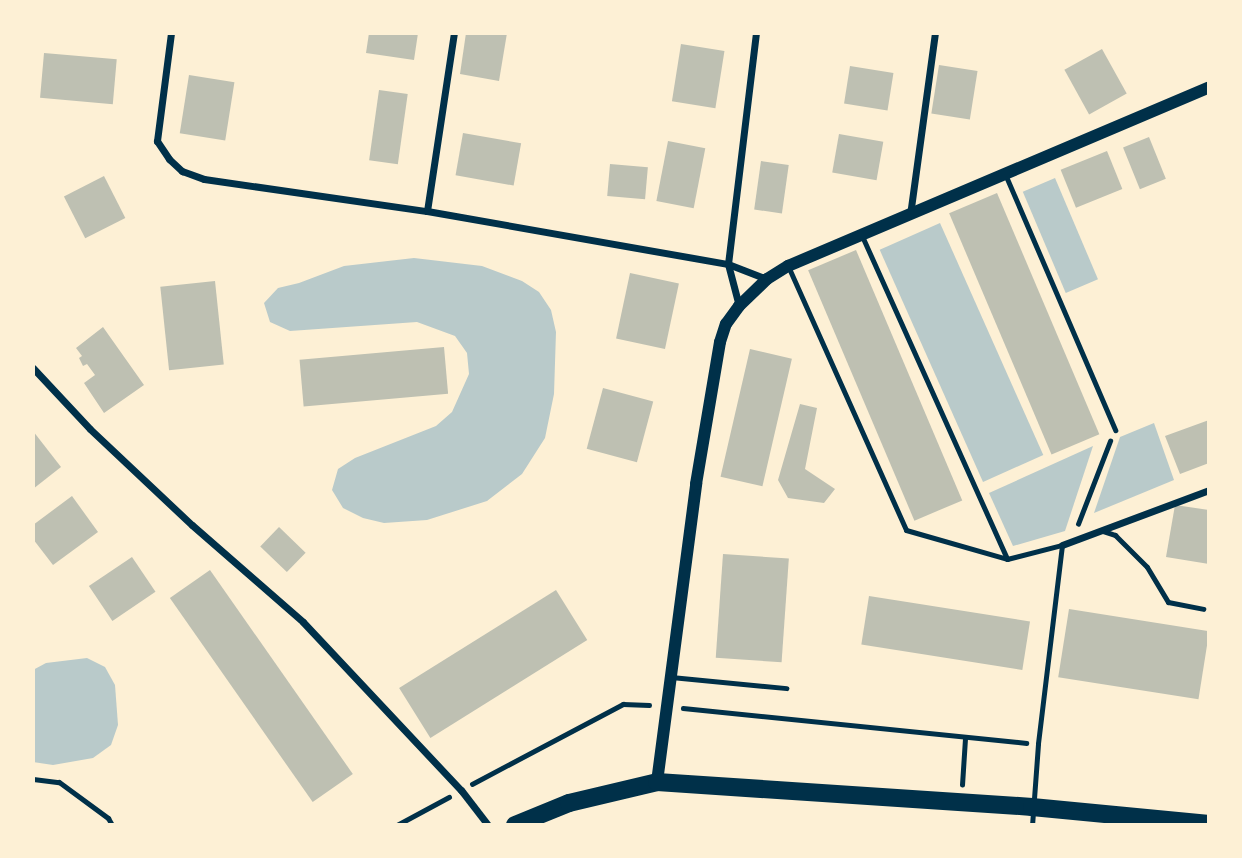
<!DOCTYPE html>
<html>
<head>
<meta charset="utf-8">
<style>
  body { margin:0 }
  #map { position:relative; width:1242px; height:858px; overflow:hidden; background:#fdf0d5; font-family:Overpass,sans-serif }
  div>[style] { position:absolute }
  .green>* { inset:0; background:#b9caca; transform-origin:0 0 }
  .building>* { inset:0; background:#bec0b2; transform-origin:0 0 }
  .path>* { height:4.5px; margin:-2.25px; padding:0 2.25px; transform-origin:2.25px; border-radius:2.25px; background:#003049 }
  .service>* { height:5px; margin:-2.5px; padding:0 2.5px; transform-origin:2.5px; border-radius:2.5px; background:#003049 }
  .minor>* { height:7px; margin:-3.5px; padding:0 3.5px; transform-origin:3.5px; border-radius:3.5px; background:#003049 }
  .tertiary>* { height:12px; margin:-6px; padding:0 6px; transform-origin:6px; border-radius:6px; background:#003049 }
  .primary>* { height:18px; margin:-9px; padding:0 9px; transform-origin:9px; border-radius:9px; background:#003049 }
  span { translate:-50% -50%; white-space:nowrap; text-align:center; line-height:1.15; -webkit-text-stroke:5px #fdf0d5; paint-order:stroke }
  .frame { position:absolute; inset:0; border:35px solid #fdf0d5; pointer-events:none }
</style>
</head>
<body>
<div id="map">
  <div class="green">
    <div style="left:1055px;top:178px;width:110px;height:35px;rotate:67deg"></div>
    <div style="left:940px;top:223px;width:254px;height:66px;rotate:66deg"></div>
    <div style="clip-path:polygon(414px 258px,482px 266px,522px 281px,539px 292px,551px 310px,556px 332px,554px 394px,545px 438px,522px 474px,487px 501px,427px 520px,384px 523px,363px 518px,343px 508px,332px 490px,338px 469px,355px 458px,436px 426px,452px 412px,469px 374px,467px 353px,455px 336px,417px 322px,290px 331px,270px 322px,264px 303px,278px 288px,299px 283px,344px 266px)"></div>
    <div style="clip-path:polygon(1154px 423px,1174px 480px,1094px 513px,1120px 437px)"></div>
    <div style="clip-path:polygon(1093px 446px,1065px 531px,1013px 546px,989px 493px)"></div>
    <div style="clip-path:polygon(87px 658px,105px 667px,115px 685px,118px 725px,111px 745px,93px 758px,53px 765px,33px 762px,33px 670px,46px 663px)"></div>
  </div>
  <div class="building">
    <div style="clip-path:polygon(369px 33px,418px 33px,414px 60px,366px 53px)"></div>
    <div style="clip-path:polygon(466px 33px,507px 33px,499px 81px,460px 74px)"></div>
    <div style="left:681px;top:44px;width:44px;height:58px;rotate:9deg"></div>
    <div style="left:1102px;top:49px;width:51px;height:43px;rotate:61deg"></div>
    <div style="left:44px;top:53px;width:73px;height:45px;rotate:5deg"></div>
    <div style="left:939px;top:65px;width:39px;height:49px;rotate:9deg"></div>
    <div style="left:850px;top:66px;width:44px;height:38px;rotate:9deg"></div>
    <div style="left:189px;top:75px;width:46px;height:59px;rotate:9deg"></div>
    <div style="left:379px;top:90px;width:29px;height:71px;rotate:8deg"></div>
    <div style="left:463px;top:133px;width:59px;height:43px;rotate:10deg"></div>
    <div style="left:839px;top:134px;width:45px;height:39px;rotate:10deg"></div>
    <div style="left:1149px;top:137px;width:45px;height:28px;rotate:68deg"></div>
    <div style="left:668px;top:141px;width:38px;height:61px;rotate:11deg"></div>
    <div style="left:1107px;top:151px;width:41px;height:50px;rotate:68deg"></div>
    <div style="left:761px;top:161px;width:28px;height:49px;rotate:8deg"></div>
    <div style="left:610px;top:164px;width:38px;height:32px;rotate:5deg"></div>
    <div style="left:104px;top:176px;width:47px;height:45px;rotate:63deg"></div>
    <div style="left:997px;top:193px;width:262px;height:52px;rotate:67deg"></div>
    <div style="left:856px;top:250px;width:272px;height:52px;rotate:67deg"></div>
    <div style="left:630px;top:273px;width:50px;height:67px;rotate:12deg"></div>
    <div style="left:215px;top:281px;width:84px;height:55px;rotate:84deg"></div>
    <div style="clip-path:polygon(103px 327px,144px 385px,104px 413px,84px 383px,95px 375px,87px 364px,83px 366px,79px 358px,82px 356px,76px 348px)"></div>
    <div style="left:444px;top:347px;width:47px;height:145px;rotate:85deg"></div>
    <div style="left:750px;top:349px;width:43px;height:131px;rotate:13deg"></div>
    <div style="left:603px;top:388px;width:52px;height:63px;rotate:15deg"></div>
    <div style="clip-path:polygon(800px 404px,817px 408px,805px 469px,835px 489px,824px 503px,788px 498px,778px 480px)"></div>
    <div style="clip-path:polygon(1209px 420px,1209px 463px,1180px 474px,1165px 436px)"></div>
    <div style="clip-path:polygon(33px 431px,61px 467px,33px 489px)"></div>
    <div style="clip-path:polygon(72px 496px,98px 532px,53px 565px,33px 539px,33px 525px)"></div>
    <div style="clip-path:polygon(1175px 505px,1209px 510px,1209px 564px,1166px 557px)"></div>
    <div style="left:279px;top:527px;width:37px;height:27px;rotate:44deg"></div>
    <div style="left:723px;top:554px;width:66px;height:104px;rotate:4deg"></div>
    <div style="left:132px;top:557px;width:42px;height:52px;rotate:56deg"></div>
    <div style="left:210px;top:570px;width:249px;height:49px;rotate:55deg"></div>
    <div style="left:556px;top:590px;width:59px;height:185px;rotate:58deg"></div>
    <div style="left:869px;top:596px;width:163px;height:49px;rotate:9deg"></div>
    <div style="left:1069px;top:609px;width:142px;height:69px;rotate:9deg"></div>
  </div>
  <div class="path">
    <div style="left:1078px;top:524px;width:89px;rotate:-68.9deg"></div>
    <div style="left:683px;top:708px;width:345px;rotate:5.8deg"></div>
    <div style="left:472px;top:784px;width:171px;rotate:-27.9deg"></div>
    <div style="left:623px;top:704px;width:26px;rotate:2deg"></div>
    <div style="left:962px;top:785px;width:47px;rotate:-86.3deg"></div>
    <div style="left:397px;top:825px;width:59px;rotate:-28.3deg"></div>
  </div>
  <div class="service">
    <div style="left:1005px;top:174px;width:279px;rotate:66.7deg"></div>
    <div style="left:862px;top:236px;width:354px;rotate:65.8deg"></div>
    <div style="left:1007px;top:559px;width:57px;rotate:-14.3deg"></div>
    <div style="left:1062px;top:545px;width:200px;rotate:96.9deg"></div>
    <div style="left:1038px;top:744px;width:81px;rotate:94.2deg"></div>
    <div style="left:788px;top:266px;width:289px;rotate:65.9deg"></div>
    <div style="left:906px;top:530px;width:105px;rotate:16deg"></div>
    <div style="left:1103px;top:531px;width:13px;rotate:18deg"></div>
    <div style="left:1115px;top:535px;width:45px;rotate:45deg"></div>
    <div style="left:1147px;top:567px;width:41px;rotate:59deg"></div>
    <div style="left:1168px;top:602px;width:36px;rotate:11deg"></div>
    <div style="left:671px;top:677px;width:116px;rotate:5.5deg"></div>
    <div style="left:33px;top:779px;width:26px;rotate:7deg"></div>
    <div style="left:59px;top:782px;width:61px;rotate:36.3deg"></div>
    <div style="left:108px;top:818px;width:8px;rotate:60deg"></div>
  </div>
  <div class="minor">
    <div style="left:171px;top:33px;width:109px;rotate:97.4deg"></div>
    <div style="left:157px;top:141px;width:22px;rotate:56deg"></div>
    <div style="left:169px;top:159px;width:18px;rotate:43deg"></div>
    <div style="left:182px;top:171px;width:23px;rotate:20deg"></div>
    <div style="left:204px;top:179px;width:225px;rotate:8.2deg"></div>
    <div style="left:427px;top:211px;width:306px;rotate:10deg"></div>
    <div style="left:728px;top:264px;width:42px;rotate:21deg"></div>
    <div style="left:427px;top:211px;width:180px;rotate:-81.4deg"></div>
    <div style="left:910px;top:215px;width:184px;rotate:-82.2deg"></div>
    <div style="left:739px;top:306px;width:43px;rotate:-104.7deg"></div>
    <div style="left:728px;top:264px;width:233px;rotate:-83.1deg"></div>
    <div style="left:33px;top:368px;width:83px;rotate:46.9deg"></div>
    <div style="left:90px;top:429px;width:140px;rotate:43.3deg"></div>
    <div style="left:192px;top:525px;width:147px;rotate:41.1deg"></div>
    <div style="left:303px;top:622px;width:231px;rotate:46.8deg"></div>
    <div style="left:461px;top:790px;width:44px;rotate:52.4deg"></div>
    <div style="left:1062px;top:545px;width:157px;rotate:-20.5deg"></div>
  </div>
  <div class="tertiary">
    <div style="left:657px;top:782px;width:301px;rotate:-82.5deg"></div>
    <div style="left:696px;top:484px;width:144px;rotate:-80.4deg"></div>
    <div style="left:720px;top:342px;width:19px;rotate:-72deg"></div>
    <div style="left:726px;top:324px;width:22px;rotate:-54deg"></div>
    <div style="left:739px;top:306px;width:39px;rotate:-44deg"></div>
    <div style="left:767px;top:279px;width:25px;rotate:-32deg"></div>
    <div style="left:788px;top:266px;width:457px;rotate:-23deg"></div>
  </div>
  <div class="primary">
    <div style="left:515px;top:825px;width:58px;rotate:-22.2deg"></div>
    <div style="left:569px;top:803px;width:90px;rotate:-13.4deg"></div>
    <div style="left:657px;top:782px;width:376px;rotate:3.8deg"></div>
    <div style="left:1032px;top:807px;width:178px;rotate:5.5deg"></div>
  </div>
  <div class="frame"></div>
</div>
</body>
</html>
